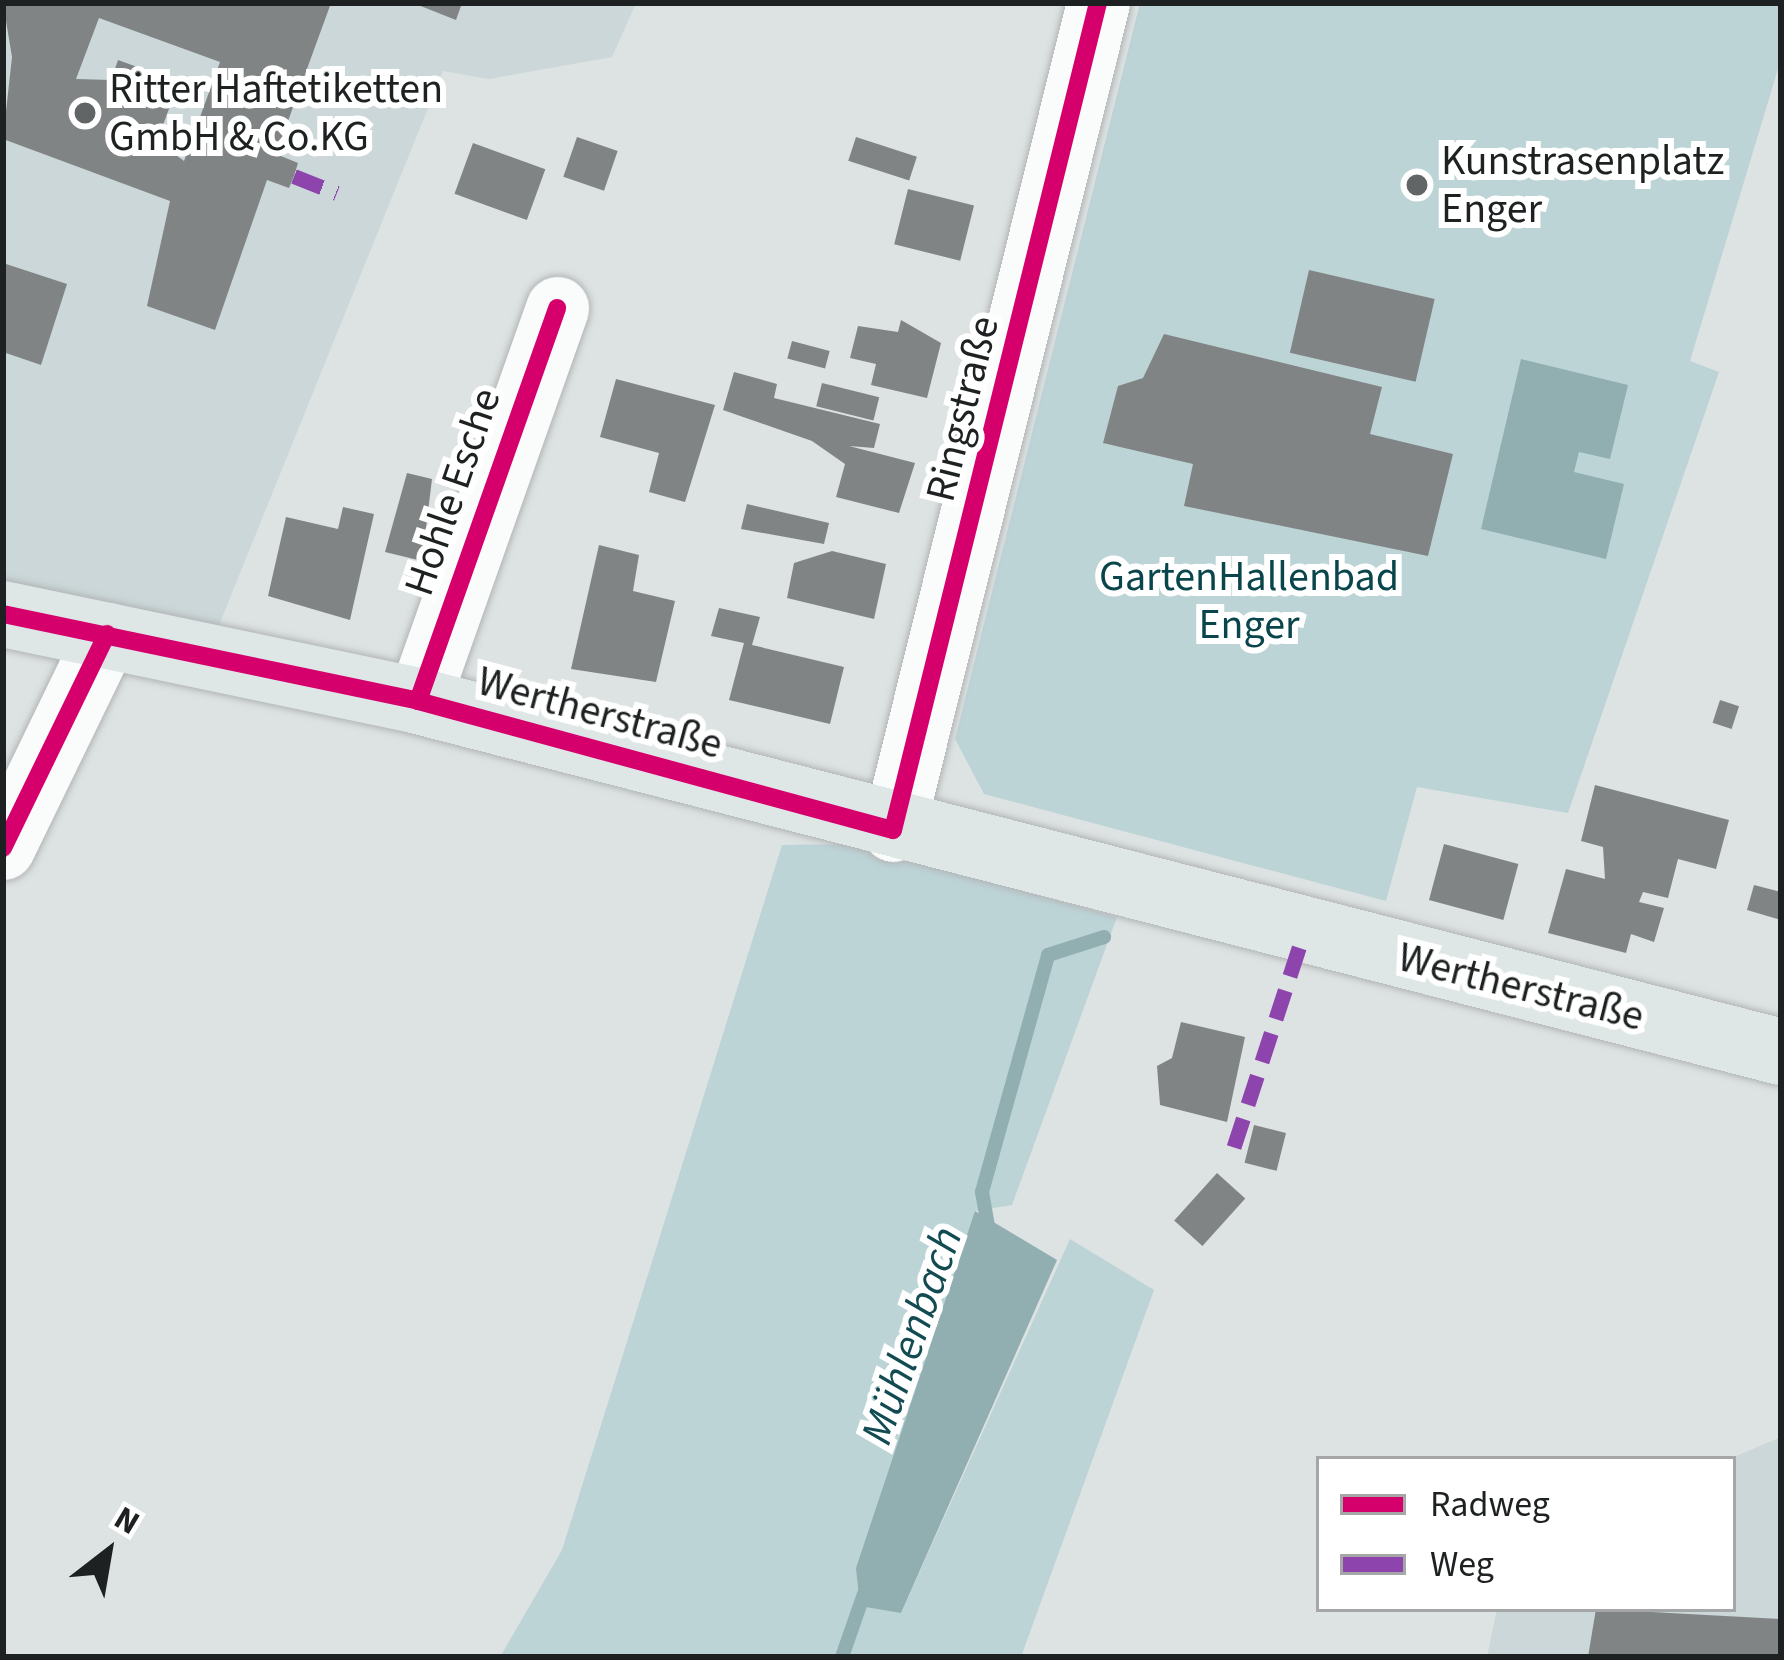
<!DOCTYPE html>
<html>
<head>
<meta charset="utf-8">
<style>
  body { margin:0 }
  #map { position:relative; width:1784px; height:1660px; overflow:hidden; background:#dde2e2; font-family:"Source Sans 3",sans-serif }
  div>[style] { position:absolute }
  .built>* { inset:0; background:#cbd7d8 }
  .green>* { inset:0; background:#bdd4d7 }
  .water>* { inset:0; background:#91aeb1 }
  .stream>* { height:14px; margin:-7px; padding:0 7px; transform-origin:7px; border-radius:7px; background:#91aeb1 }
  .building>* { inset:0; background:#818484; transform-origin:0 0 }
  .roads { filter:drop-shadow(0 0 3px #b2b5b6) drop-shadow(0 0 3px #b2b5b6) }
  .minor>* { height:63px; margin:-31.5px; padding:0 31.5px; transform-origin:31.5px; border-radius:31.5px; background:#fafbfb }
  .major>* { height:66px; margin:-33px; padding:0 33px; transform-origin:33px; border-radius:33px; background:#dee6e6 }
  .quiet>* { height:15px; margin-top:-7.5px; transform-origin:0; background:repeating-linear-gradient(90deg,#8e44ad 0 30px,transparent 0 45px) }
  .cycleway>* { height:18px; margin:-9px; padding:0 9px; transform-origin:9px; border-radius:9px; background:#d6006c }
  .dots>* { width:33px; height:33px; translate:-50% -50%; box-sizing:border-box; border:6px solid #fff; border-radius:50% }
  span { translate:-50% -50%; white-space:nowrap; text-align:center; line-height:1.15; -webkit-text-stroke:12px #fff; paint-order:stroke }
  .poi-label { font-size:42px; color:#1e2122 }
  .left { translate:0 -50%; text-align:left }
  .street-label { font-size:42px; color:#1e2122 }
  .park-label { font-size:42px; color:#09464c }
  .water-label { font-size:45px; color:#124c52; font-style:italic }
  .frame { position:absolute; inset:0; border:6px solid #1e2122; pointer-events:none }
  .legend { position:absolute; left:1316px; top:1456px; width:420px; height:156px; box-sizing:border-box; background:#fff; border:3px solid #a5a6a7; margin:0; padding:15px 21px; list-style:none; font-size:36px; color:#1e2122 }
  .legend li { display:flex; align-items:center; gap:24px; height:60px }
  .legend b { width:60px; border:3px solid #a5a6a7 }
  .north { position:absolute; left:48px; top:1492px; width:120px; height:120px; -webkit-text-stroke:9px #fff; paint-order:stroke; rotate:31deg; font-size:33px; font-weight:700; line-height:48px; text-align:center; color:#1e2122 }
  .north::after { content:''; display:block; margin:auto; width:42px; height:54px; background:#1e2122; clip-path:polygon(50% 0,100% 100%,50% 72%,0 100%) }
</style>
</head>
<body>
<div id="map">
  <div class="built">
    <div style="clip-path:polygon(3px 3px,636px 3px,612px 57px,489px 79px,443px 71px,219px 625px,3px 589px)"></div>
    <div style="clip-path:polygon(1781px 1437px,1781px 1657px,1487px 1657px,1497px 1609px,1733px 1609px,1729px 1459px)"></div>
  </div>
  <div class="green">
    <div style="clip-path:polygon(1140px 3px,1781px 3px,1781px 59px,1690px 361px,1719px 372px,1568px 813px,1417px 787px,1386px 901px,984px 794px,955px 739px)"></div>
    <div style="clip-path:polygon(852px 844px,1117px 917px,1012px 1205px,975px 1211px,901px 1613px,1070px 1239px,1154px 1290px,1021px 1657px,500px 1657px,562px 1550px,782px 845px)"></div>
  </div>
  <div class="water">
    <div style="clip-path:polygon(1521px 359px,1628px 385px,1610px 459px,1579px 452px,1574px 472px,1624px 484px,1606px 559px,1481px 529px)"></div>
    <div style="clip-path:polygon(975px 1211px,1057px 1260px,901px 1613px,860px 1606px,856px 1568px)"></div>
  </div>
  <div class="stream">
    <div style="left:988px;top:1226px;width:35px;rotate:-100deg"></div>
    <div style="left:982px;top:1192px;width:246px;rotate:-74.4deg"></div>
    <div style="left:1048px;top:955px;width:59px;rotate:-17.8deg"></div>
    <div style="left:842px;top:1657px;width:67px;rotate:-70.8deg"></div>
  </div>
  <div class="building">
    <div style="clip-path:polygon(evenodd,3px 3px,331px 3px,276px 154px,298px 163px,294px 176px,289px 188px,267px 180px,215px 330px,147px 306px,170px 201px,3px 139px,12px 57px,3px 3px,99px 18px,220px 62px,184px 161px,157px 141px,179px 82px,118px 60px,111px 80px,76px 79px,99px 18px)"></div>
    <div style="clip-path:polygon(413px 3px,462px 3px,456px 20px)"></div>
    <div style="left:577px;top:137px;width:43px;height:42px;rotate:19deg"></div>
    <div style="left:856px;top:137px;width:64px;height:25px;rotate:18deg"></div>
    <div style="left:473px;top:143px;width:77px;height:54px;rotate:20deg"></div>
    <div style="left:908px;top:189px;width:68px;height:57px;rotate:14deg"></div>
    <div style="clip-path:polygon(3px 263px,67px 284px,41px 365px,3px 352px)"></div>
    <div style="left:1309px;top:270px;width:129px;height:85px;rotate:13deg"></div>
    <div style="clip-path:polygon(901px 320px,941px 343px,927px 398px,871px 385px,876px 364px,850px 358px,858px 326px,898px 332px)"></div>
    <div style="clip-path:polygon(1164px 334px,1382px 387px,1370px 434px,1453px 454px,1428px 556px,1184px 506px,1193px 464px,1103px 443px,1118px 386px,1143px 378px)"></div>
    <div style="left:792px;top:341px;width:39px;height:18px;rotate:15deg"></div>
    <div style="clip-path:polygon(734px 372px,777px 384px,774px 398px,880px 424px,874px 448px,849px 446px,915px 463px,899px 513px,836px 497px,845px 464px,812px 441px,723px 410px)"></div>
    <div style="clip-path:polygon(616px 379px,715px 405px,685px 502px,649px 492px,659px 453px,600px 437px)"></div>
    <div style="left:822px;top:383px;width:59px;height:24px;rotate:14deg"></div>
    <div style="clip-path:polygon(407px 473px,432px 479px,422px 561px,385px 552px)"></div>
    <div style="clip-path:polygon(747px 504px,829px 523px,824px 544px,741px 529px)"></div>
    <div style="clip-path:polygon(343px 507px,374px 514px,350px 620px,268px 596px,286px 517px,338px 529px)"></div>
    <div style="clip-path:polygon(599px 545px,639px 555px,633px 591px,675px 601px,656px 682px,571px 669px)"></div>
    <div style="clip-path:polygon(832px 551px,886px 564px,874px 619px,787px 598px,794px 563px)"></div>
    <div style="clip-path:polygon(719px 608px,760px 617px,752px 645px,844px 667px,830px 724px,729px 700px,744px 643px,711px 636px)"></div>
    <div style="left:1720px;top:700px;width:20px;height:24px;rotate:18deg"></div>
    <div style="clip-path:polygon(1595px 785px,1729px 820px,1716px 869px,1678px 859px,1668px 898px,1643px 892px,1639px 902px,1664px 908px,1654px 942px,1631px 934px,1626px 953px,1548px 933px,1566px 869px,1605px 879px,1603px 847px,1581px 841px)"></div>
    <div style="left:1444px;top:844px;width:77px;height:58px;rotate:15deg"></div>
    <div style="clip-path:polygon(1754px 885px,1781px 892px,1781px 920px,1747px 910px)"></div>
    <div style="clip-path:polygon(1181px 1022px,1245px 1037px,1227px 1122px,1160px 1105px,1157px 1066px,1172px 1058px)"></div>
    <div style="left:1254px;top:1125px;width:33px;height:39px;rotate:14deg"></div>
    <div style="left:1217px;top:1173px;width:38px;height:64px;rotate:42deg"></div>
    <div style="clip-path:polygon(1596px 1609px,1781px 1619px,1781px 1657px,1588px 1657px)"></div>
  </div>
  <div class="roads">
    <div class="minor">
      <div style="left:418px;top:701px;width:417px;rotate:-70.5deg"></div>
      <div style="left:893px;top:830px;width:852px;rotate:-76.08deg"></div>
      <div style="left:3px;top:848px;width:238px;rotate:-64.1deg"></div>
    </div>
    <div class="major">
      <div style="left:3px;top:614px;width:424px;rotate:11.8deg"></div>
      <div style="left:418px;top:701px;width:1407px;rotate:14.44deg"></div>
    </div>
  </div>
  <div class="quiet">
    <div style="left:294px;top:176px;width:46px;rotate:21.6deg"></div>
    <div style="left:1234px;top:1147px;width:225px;rotate:-71.9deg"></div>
  </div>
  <div class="cycleway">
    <div style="left:3px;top:614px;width:424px;rotate:11.8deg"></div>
    <div style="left:418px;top:701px;width:492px;rotate:15.2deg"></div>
    <div style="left:893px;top:830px;width:852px;rotate:-76.08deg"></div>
    <div style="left:418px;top:701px;width:417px;rotate:-70.5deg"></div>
    <div style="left:3px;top:848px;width:238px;rotate:-64.1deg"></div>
  </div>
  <div class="dots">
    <div style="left:85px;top:113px;background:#616565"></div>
    <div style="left:1417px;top:185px;background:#616565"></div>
  </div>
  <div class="poi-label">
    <span class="left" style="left:109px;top:113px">Ritter Haftetiketten<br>GmbH &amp; Co.KG</span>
    <span class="left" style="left:1441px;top:185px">Kunstrasenplatz<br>Enger</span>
  </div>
  <div class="street-label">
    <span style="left:963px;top:409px;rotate:-76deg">Ringstraße</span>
    <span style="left:453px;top:492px;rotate:-71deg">Hohle Esche</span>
    <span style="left:600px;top:713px;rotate:15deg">Wertherstraße</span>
    <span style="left:1521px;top:987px;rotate:14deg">Wertherstraße</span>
  </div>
  <div class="park-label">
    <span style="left:1249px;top:601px">GartenHallenbad<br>Enger</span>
  </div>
  <div class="water-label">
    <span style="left:913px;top:1336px;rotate:-71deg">Mühlenbach</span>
  </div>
  <div class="frame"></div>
  <ul class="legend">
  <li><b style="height:15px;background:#d6006c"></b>Radweg</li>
  <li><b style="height:15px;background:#8e44ad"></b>Weg</li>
  </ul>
  <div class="north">N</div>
</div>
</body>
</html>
